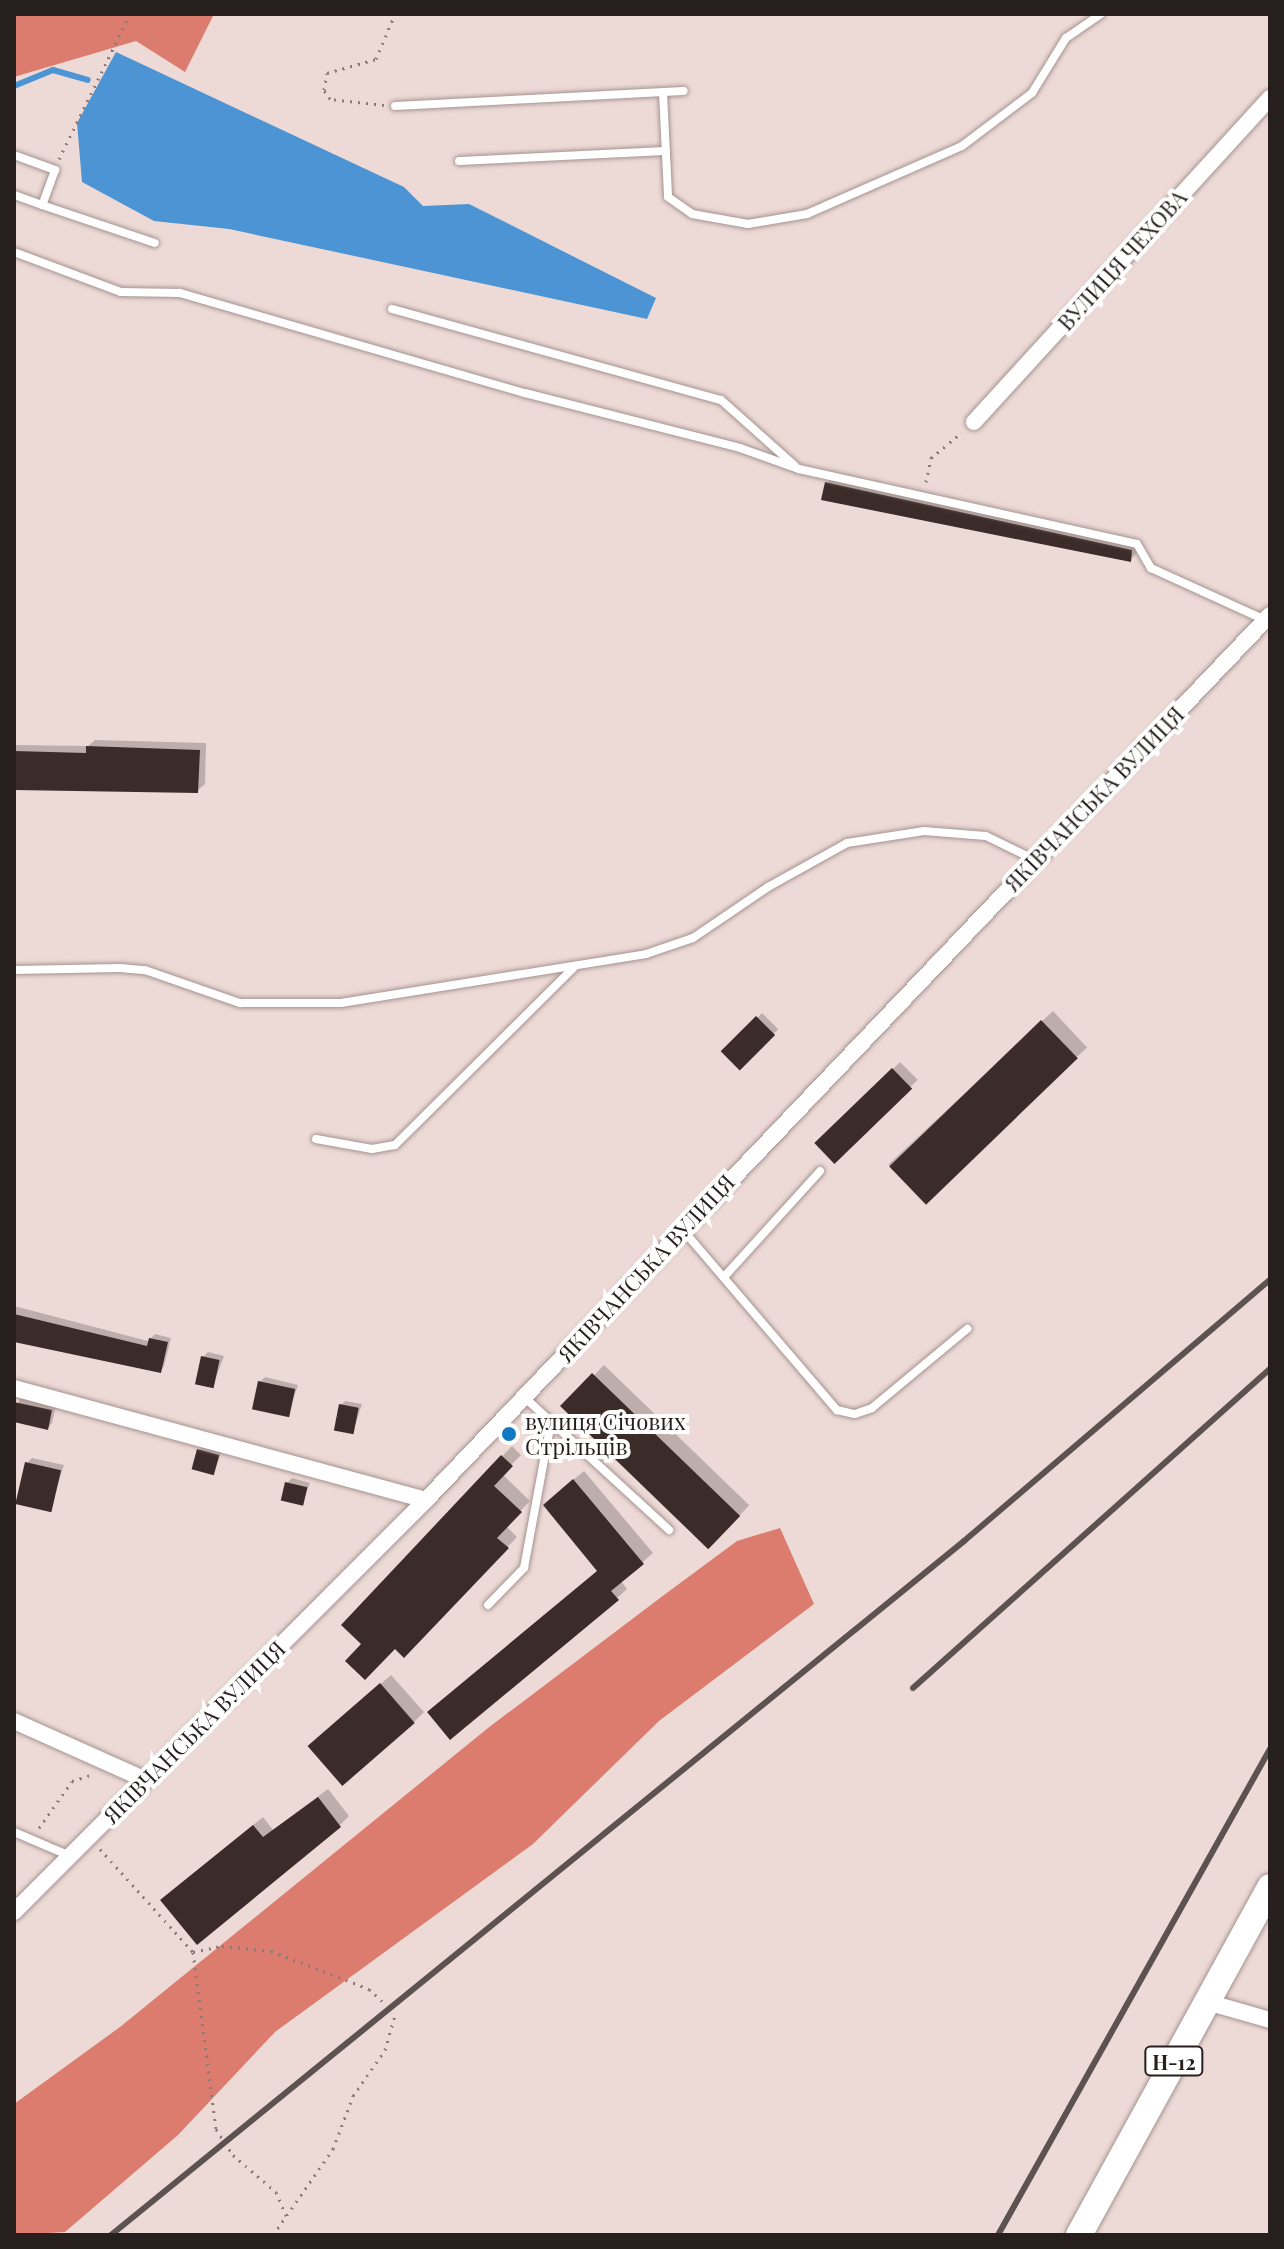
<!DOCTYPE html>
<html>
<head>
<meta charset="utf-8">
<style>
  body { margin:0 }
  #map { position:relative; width:1284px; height:2249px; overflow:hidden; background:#eddad6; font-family:"Playfair Display",serif }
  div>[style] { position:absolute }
  .forest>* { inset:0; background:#db7c6f }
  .water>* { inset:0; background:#4c94d4 }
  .shadow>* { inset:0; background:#0003; transform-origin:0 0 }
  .stream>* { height:6px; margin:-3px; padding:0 3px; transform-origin:3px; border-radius:3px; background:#4c94d4 }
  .building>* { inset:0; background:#3b2c2a; transform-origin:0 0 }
  .path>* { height:3px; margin-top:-1.5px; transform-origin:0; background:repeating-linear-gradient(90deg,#887b78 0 2px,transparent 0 8px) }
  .roads { filter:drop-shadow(0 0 2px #a59390) drop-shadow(0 0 2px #a59390) }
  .lane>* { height:8px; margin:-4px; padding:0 4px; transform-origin:4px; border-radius:4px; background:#fff }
  .street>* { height:16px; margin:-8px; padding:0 8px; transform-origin:8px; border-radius:8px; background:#fff }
  .primary>* { height:26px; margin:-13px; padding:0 13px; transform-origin:13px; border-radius:13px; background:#fff }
  .rail>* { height:6px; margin:-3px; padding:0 3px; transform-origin:3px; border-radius:3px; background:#5c5250 }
  .dots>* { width:22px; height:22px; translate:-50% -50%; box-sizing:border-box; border:4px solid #fff; border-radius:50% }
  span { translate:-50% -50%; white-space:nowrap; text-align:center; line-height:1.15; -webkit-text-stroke:8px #fff; paint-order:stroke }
  .shield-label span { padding:2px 6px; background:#fff; border:2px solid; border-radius:6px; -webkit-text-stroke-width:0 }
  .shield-label { font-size:20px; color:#261f1e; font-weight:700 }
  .street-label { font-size:22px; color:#261f1e }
  .poi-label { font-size:22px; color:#261f1e }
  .left { translate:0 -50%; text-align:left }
  .frame { position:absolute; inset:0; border:16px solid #261f1e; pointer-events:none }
</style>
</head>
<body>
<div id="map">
  <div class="forest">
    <div style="clip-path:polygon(14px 14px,214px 14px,185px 72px,136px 41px,14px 77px)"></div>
    <div style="clip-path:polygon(780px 1528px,814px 1604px,659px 1721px,533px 1844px,275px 2032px,178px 2135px,65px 2232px,14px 2235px,14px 2104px,120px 2027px,488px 1728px,660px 1598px,737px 1541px)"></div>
  </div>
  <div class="water">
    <div style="clip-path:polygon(116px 52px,404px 187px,423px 206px,469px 204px,656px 298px,647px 319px,229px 229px,154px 221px,82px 182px,77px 123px)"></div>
  </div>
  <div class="shadow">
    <div style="clip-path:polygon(837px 473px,1141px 541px,1140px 550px,1130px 560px,827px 483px)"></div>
    <div style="clip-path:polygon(95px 740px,206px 743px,205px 784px,197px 791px,14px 788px,14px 745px,88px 746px)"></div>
    <div style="left:1053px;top:1011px;width:50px;height:225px;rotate:47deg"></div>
    <div style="left:762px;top:1013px;width:23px;height:54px;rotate:45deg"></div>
    <div style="left:900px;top:1062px;width:25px;height:116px;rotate:45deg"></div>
    <div style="clip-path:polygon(14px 1306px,148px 1341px,155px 1334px,171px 1338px,164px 1366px,160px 1371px,14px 1337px)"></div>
    <div style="clip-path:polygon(208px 1352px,224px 1356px,213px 1386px,203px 1357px)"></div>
    <div style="left:604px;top:1365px;width:202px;height:58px;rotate:44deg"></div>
    <div style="clip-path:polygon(265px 1377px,298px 1385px,288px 1415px,260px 1382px)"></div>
    <div style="clip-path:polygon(20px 1398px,56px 1406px,52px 1423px,48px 1428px,14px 1420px)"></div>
    <div style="clip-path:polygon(345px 1401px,362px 1404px,353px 1432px,341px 1405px)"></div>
    <div style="clip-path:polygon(204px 1446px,222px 1451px,214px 1473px,199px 1450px)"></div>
    <div style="clip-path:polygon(512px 1446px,521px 1455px,502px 1474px,530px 1501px,506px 1526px,517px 1537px,404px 1655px,395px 1646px,363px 1644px,343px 1625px)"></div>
    <div style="clip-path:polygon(32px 1458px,64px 1465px,50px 1510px,27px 1463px)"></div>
    <div style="clip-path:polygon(584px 1471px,653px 1553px,621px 1581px,627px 1589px,617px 1598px,450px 1737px,599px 1570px,556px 1494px)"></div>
    <div style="clip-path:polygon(292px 1478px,310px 1483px,302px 1503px,287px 1483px)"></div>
    <div style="clip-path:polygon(391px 1675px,424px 1712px,414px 1722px,321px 1736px)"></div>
    <div style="clip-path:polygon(328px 1789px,349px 1816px,339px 1826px,172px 1891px,263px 1817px,273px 1830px)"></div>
  </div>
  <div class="stream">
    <div style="left:14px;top:86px;width:42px;rotate:-22.3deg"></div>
    <div style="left:53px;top:70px;width:36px;rotate:16deg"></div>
  </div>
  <div class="building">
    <div style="clip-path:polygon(825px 482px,1132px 550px,1131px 562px,821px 500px)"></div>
    <div style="clip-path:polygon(86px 746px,200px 750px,198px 793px,14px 790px,14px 751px,86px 753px)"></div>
    <div style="left:756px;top:1016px;width:27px;height:50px;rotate:45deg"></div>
    <div style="left:1041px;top:1020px;width:53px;height:211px;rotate:46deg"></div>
    <div style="left:892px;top:1068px;width:29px;height:108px;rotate:46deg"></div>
    <div style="clip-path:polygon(14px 1314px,147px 1346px,149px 1338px,168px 1342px,161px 1373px,14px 1342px)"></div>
    <div style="left:201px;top:1356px;width:19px;height:29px;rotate:12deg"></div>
    <div style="left:592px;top:1373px;width:206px;height:46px;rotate:44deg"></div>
    <div style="left:258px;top:1381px;width:38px;height:29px;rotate:12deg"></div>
    <div style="clip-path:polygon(14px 1402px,52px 1410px,48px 1430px,14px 1422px)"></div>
    <div style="left:339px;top:1404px;width:20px;height:27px;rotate:11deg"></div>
    <div style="left:197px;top:1449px;width:23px;height:21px;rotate:15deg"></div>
    <div style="clip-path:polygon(501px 1455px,513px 1466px,494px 1486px,522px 1512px,497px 1538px,509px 1548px,404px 1658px,395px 1649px,365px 1680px,345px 1661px,361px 1644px,341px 1625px)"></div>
    <div style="left:25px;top:1462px;width:37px;height:43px;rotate:13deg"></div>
    <div style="clip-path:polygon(573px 1479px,644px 1564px,611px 1591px,619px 1600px,450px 1740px,427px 1712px,597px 1571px,543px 1505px)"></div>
    <div style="left:285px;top:1482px;width:23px;height:19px;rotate:13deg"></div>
    <div style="left:380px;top:1683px;width:53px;height:96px;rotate:49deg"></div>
    <div style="clip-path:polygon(318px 1797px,341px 1827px,197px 1945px,160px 1900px,253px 1825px,263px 1837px)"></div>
  </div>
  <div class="path">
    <div style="left:384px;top:105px;width:54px;rotate:-173.7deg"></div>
    <div style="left:330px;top:99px;width:11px;rotate:-124deg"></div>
    <div style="left:324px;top:90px;width:17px;rotate:-80deg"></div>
    <div style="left:327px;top:73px;width:51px;rotate:-15.9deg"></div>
    <div style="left:376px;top:59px;width:49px;rotate:-67.1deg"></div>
    <div style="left:59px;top:159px;width:161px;rotate:-63.9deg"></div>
    <div style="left:926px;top:482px;width:25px;rotate:-78deg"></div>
    <div style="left:931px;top:458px;width:40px;rotate:-40deg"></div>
    <div style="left:39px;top:1828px;width:57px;rotate:-54.9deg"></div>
    <div style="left:72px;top:1781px;width:19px;rotate:-18deg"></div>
    <div style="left:100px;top:1849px;width:139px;rotate:47.9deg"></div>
    <div style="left:193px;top:1952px;width:30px;rotate:-12deg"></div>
    <div style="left:222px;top:1946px;width:49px;rotate:5.8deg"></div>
    <div style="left:271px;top:1951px;width:105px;rotate:21.2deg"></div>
    <div style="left:369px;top:1989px;width:19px;rotate:43deg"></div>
    <div style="left:193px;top:1952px;width:178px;rotate:82.6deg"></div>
    <div style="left:216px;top:2129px;width:31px;rotate:57deg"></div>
    <div style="left:233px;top:2155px;width:57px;rotate:40.7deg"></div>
    <div style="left:276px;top:2192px;width:26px;rotate:67deg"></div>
    <div style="left:273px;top:2235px;width:105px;rotate:-55.1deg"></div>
    <div style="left:333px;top:2149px;width:57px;rotate:-69.3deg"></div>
    <div style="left:353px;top:2096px;width:56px;rotate:-55.2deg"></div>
    <div style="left:385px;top:2050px;width:35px;rotate:-74deg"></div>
  </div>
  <div class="roads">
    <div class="lane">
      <div style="left:663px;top:93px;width:104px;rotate:87.2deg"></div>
      <div style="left:668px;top:197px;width:29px;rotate:35deg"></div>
      <div style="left:692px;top:214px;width:57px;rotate:10.1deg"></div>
      <div style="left:748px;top:224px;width:60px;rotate:-9.6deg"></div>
      <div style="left:807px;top:214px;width:169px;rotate:-23.7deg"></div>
      <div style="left:962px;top:146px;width:88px;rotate:-37.1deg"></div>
      <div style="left:1032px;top:93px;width:65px;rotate:-58.3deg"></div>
      <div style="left:1066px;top:38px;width:42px;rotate:-34.4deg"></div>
      <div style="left:395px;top:106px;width:289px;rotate:-3deg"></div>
      <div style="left:14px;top:155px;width:44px;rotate:20.1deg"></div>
      <div style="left:55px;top:170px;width:37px;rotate:110deg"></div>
      <div style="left:42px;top:205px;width:30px;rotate:-160deg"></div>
      <div style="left:459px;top:161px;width:207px;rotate:-2.8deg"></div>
      <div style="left:42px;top:205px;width:119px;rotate:18.6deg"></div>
      <div style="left:14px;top:252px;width:114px;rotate:20.5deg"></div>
      <div style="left:121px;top:292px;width:59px;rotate:1deg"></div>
      <div style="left:180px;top:293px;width:359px;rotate:16.2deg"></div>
      <div style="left:525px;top:393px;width:222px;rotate:14.3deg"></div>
      <div style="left:740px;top:448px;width:63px;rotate:19.6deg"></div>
      <div style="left:799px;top:469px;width:346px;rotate:12.5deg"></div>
      <div style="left:1137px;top:544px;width:28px;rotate:60deg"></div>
      <div style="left:1151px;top:568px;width:125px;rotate:24.5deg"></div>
      <div style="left:392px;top:309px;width:341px;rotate:15.5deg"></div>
      <div style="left:721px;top:400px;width:99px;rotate:41.7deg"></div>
      <div style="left:14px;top:970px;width:106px;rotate:-1.1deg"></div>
      <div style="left:120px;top:968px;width:25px;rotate:5deg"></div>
      <div style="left:145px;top:970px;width:101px;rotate:19.2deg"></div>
      <div style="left:240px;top:1003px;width:101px"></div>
      <div style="left:341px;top:1003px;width:309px;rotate:-9.1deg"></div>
      <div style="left:646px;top:954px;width:50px;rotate:-18.8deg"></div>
      <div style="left:693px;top:938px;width:91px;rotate:-34.2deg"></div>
      <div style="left:768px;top:887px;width:90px;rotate:-29.1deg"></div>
      <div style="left:847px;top:843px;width:78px;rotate:-8.9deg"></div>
      <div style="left:924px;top:831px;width:62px;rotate:4.6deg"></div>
      <div style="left:986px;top:836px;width:55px;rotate:26.1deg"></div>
      <div style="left:316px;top:1139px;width:57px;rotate:10.1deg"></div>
      <div style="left:372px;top:1149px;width:23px;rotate:-10deg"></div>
      <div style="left:395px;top:1145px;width:251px;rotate:-44.8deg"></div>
      <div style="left:683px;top:1230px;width:237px;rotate:49.5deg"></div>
      <div style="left:837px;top:1410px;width:18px;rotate:13deg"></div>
      <div style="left:855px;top:1414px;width:18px;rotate:-19deg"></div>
      <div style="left:872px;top:1408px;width:124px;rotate:-39.7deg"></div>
      <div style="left:724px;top:1277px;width:143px;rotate:-47.8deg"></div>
      <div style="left:524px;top:1397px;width:197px;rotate:42.5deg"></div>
      <div style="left:488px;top:1605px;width:52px;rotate:-45.8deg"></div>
      <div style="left:524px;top:1568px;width:148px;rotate:-79.5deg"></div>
      <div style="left:14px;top:1832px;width:61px;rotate:23.2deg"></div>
    </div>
    <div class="street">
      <div style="left:974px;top:422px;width:439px;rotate:-47.6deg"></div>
      <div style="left:14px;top:1388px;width:427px;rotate:15.2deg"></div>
      <div style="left:14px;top:1721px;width:145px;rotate:24.1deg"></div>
      <div style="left:14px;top:1912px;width:583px;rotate:-45deg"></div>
      <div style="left:426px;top:1500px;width:1223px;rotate:-46.36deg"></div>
      <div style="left:1207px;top:2002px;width:66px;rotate:15.9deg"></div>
    </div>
    <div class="primary">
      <div style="left:1079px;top:2235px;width:397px;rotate:-61.2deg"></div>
    </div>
  </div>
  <div class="rail">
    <div style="left:913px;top:1688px;width:479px;rotate:-41.8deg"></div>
    <div style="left:111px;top:2235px;width:1100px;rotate:-39.13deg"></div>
    <div style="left:964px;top:1541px;width:402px;rotate:-40.5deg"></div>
    <div style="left:998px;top:2235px;width:557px;rotate:-60.77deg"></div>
  </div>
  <div class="dots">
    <div style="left:509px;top:1434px;background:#0f79c4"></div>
  </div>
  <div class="shield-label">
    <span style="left:1174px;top:2061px">Н-12</span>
  </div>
  <div class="street-label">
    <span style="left:1122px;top:260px;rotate:-48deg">ВУЛИЦЯ ЧЕХОВА</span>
    <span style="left:1094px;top:799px;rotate:-46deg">ЯКІВЧАНСЬКА ВУЛИЦЯ</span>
    <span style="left:646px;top:1268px;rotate:-47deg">ЯКІВЧАНСЬКА ВУЛИЦЯ</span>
    <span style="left:194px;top:1732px;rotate:-45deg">ЯКІВЧАНСЬКА ВУЛИЦЯ</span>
  </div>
  <div class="poi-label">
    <span class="left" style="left:525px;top:1434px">вулиця Січових<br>Стрільців</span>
  </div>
  <div class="frame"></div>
</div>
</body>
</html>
